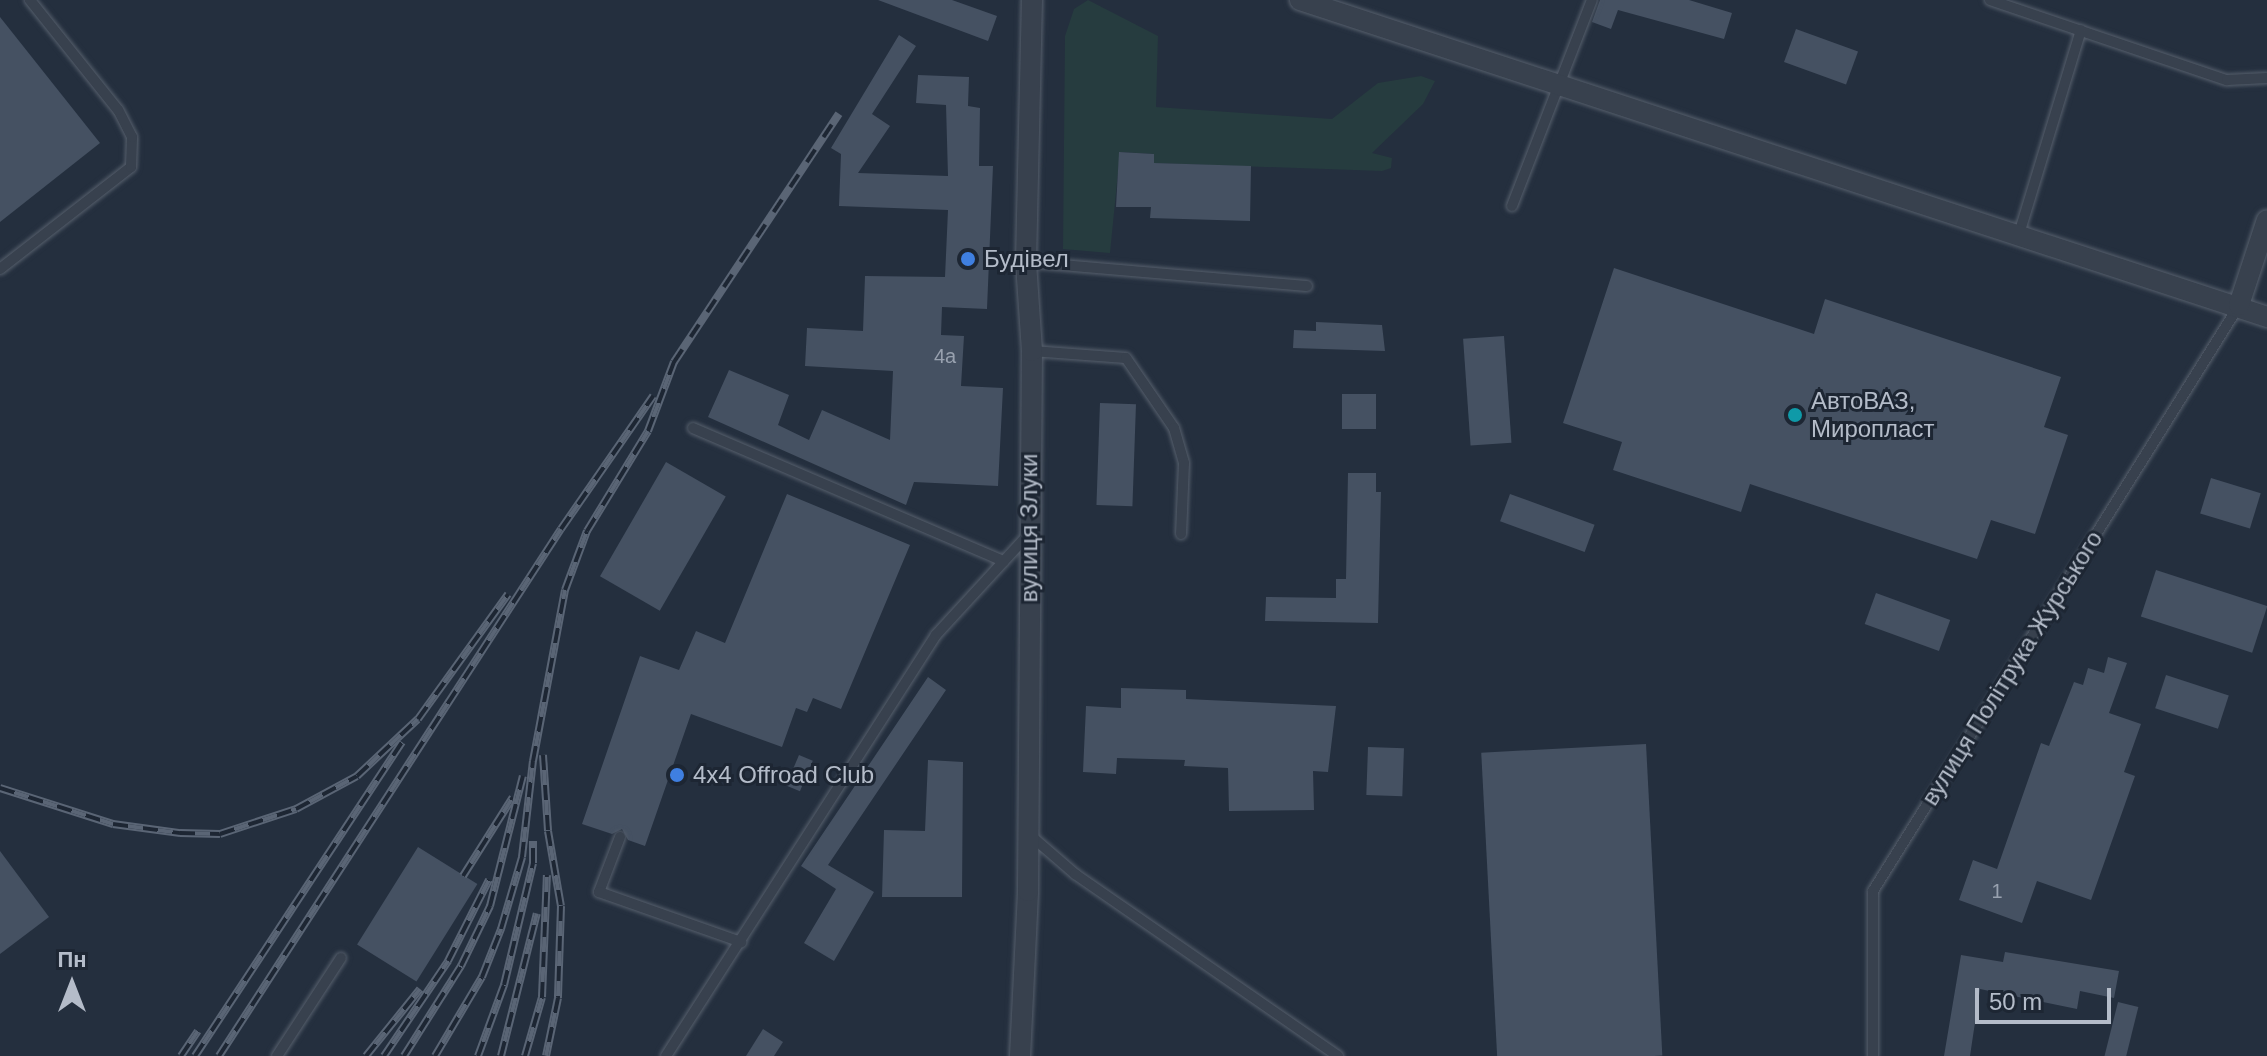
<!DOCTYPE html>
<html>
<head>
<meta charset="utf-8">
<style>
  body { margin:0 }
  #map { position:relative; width:2267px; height:1056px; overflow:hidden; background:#242f3e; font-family:Helvetica,sans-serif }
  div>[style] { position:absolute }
  .green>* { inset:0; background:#263c3f }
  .building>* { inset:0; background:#455162; transform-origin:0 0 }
  .roads { filter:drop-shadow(0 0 2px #565f6c) drop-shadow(0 0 2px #565f6c) }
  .service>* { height:10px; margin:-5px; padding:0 5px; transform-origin:5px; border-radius:5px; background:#38414e }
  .minor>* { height:20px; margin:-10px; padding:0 10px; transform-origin:10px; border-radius:10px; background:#38414e }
  .rail>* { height:8px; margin-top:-4px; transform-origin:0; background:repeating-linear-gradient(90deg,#1d2633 0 15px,#5a6575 0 30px); box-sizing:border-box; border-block:2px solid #5a6575 }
  .dots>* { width:22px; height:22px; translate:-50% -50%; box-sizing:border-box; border:4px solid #1d2633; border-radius:50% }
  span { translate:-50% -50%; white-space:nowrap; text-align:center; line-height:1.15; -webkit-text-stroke:6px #1d2633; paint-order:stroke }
  .number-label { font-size:20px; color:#98a1af }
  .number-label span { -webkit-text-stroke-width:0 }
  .poi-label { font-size:24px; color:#b4bcc9 }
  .left { translate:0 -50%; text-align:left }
  .street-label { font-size:24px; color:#b4bcc9 }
  .north { position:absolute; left:32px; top:944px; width:80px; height:80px; -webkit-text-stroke:6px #1d2633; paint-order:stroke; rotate:0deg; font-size:22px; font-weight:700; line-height:32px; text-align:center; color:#b4bcc9 }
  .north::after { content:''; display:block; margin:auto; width:28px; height:36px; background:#b4bcc9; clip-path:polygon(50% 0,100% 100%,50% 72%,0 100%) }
  .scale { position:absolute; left:1975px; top:988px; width:136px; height:36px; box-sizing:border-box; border:4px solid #b4bcc9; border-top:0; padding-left:10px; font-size:24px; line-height:28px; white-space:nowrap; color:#b4bcc9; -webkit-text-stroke:6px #1d2633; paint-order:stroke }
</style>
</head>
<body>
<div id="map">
  <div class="green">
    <div style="clip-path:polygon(1088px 0,1158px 36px,1156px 107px,1332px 119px,1378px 83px,1421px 76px,1435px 81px,1423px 104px,1372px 153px,1392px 158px,1391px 168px,1382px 171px,1154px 163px,1154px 154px,1120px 152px,1110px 253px,1063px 249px,1065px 36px,1074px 9px)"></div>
  </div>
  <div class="building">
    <div style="clip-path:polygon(878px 0,952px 0,997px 16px,988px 41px)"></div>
    <div style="clip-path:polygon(1600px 0,1689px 0,1732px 13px,1724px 39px,1618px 10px,1611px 29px,1592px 22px)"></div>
    <div style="clip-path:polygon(0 17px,100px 143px,0 222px)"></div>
    <div style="left:1796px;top:29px;width:66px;height:35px;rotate:20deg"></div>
    <div style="clip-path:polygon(899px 35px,916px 46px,872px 114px,890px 126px,858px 173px,948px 176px,946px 105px,916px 103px,918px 75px,969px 77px,968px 106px,980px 108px,979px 166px,993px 166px,987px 309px,942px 307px,941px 335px,964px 336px,961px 386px,1003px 388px,998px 486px,914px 482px,906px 505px,708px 417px,729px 370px,789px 395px,778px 425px,809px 440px,822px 410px,890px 440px,893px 371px,805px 366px,807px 328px,863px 331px,865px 276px,945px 277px,948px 210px,839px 206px,841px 154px,831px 148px)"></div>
    <div style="clip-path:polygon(1119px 152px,1154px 154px,1154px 163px,1251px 166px,1250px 221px,1150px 218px,1151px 207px,1116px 207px)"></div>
    <div style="clip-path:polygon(1614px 268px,1814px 334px,1825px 299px,2061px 377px,2044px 427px,2068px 435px,2035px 534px,1991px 520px,1977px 559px,1750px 484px,1741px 512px,1613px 470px,1622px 442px,1563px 423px)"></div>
    <div style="clip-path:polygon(1316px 322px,1382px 325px,1385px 351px,1293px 348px,1294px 330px,1316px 331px)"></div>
    <div style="left:1504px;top:336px;width:107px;height:41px;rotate:86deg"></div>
    <div style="left:1342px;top:394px;width:34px;height:35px"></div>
    <div style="left:1100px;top:403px;width:36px;height:102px;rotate:2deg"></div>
    <div style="left:666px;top:462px;width:69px;height:132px;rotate:30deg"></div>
    <div style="clip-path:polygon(1348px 473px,1376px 473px,1376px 492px,1381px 492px,1378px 623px,1265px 621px,1266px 597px,1336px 598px,1336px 579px,1346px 579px)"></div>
    <div style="left:2211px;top:478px;width:52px;height:37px;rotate:17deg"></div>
    <div style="clip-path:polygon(787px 494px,910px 545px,841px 709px,813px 698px,807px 712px,796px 708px,782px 747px,691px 714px,645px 846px,628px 840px,622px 829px,612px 834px,582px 824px,640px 656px,679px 670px,696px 631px,725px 643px)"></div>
    <div style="left:1510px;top:494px;width:90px;height:29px;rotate:20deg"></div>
    <div style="left:2156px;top:570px;width:117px;height:49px;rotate:18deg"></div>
    <div style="left:1876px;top:593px;width:79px;height:33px;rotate:20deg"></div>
    <div style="clip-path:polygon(2108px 657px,2127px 663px,2109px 713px,2141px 724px,2124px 772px,2135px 776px,2091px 900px,2037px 881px,2022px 923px,1959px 900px,1973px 860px,1997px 869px,2041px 743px,2049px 746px,2074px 682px,2083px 685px,2088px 668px,2104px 673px)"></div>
    <div style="left:2166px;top:675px;width:66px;height:35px;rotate:18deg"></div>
    <div style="clip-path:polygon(928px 677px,946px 690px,828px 865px,874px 892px,834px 961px,804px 943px,836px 889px,801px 866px)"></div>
    <div style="clip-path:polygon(1121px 688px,1186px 690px,1186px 699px,1336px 706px,1328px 772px,1313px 771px,1314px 810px,1229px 811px,1228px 768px,1184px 766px,1185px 760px,1117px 758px,1116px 774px,1083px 772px,1086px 706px,1121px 708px)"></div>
    <div style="left:1646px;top:744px;width:312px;height:165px;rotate:87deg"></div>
    <div style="left:1368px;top:747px;width:36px;height:48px;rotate:2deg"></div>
    <div style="left:799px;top:755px;width:15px;height:33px;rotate:23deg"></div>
    <div style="clip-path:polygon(928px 760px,963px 762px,962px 897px,882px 897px,884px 830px,925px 831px)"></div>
    <div style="left:418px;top:847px;width:70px;height:115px;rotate:32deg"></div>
    <div style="clip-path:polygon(0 851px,49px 917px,0 954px)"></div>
    <div style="clip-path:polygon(2005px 952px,2119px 971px,2114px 998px,2080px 991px,2077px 1009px,1980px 989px,1970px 1056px,1944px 1056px,1961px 955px,2003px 962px)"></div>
    <div style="left:2118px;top:1002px;width:21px;height:56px;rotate:14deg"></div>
    <div style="clip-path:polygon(763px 1029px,783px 1042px,774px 1056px,746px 1056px)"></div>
  </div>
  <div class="roads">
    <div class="service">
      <div style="left:1990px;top:0;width:250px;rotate:18.7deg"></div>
      <div style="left:2227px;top:80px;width:40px;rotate:-2.9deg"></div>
      <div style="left:1512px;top:206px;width:221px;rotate:-68.8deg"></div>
      <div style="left:2019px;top:234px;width:213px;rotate:-73.1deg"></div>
      <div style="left:1026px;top:262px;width:282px;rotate:4.9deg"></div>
      <div style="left:0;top:269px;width:166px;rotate:-37.9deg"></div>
      <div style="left:131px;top:167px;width:30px;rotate:-88deg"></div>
      <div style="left:132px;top:137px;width:30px;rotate:-117deg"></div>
      <div style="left:118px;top:110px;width:141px;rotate:-128.7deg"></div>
      <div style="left:1032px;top:351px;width:94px;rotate:4.3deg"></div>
      <div style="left:1126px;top:358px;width:85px;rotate:55.6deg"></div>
      <div style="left:1174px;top:428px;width:36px;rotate:74deg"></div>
      <div style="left:1184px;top:463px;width:71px;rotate:92.4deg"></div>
      <div style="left:693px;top:428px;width:338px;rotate:23.2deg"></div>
      <div style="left:1030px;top:835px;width:60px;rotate:40.9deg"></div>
      <div style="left:1075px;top:874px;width:320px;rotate:34.7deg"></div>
      <div style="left:620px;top:837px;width:59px;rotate:110.9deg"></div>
      <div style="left:599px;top:892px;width:151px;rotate:19.4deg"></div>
      <div style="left:277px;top:1056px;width:117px;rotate:-56.9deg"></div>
      <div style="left:666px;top:1056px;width:500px;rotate:-57.33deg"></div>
      <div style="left:936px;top:635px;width:136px;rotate:-47.4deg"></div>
      <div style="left:1873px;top:1056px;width:165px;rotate:-90deg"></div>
      <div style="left:1873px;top:891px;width:689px;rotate:-57.99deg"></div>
    </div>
    <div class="minor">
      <div style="left:1300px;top:0;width:1018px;rotate:18.15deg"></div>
      <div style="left:2239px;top:305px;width:89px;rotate:-71.8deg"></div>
      <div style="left:1020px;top:1056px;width:165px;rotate:-87.2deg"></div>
      <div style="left:1028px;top:891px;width:540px;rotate:-89.58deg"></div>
      <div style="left:1032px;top:351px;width:89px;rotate:-93.9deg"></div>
      <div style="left:1026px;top:262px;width:262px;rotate:-88.7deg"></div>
    </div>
  </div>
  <div class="rail">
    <div style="left:543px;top:755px;width:76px;rotate:86.2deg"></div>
    <div style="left:548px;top:831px;width:76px;rotate:80.2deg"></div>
    <div style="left:561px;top:906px;width:92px;rotate:91.9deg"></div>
    <div style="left:558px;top:998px;width:59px;rotate:101.7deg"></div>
    <div style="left:0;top:788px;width:119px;rotate:17.7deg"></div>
    <div style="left:113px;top:824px;width:68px;rotate:7.7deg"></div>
    <div style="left:180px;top:833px;width:40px;rotate:1.4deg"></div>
    <div style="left:220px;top:834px;width:80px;rotate:-18.2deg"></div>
    <div style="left:296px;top:809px;width:69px;rotate:-28.4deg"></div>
    <div style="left:357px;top:776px;width:83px;rotate:-43.1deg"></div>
    <div style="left:418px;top:719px;width:154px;rotate:-54.2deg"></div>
    <div style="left:463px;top:876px;width:93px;rotate:-57.7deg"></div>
    <div style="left:181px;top:1056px;width:30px;rotate:-56deg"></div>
    <div style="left:195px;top:1056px;width:376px;rotate:-56.6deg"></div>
    <div style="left:219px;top:1056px;width:628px;rotate:-57.02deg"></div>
    <div style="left:561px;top:529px;width:162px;rotate:-55.3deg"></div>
    <div style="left:366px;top:1056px;width:86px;rotate:-51.1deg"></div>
    <div style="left:384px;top:1056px;width:115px;rotate:-56deg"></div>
    <div style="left:448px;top:961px;width:91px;rotate:-63.2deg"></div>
    <div style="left:404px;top:1056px;width:107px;rotate:-57.7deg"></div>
    <div style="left:461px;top:966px;width:67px;rotate:-64.2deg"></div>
    <div style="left:490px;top:906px;width:134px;rotate:-75.8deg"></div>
    <div style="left:435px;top:1056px;width:92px;rotate:-59.3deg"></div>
    <div style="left:482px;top:977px;width:52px;rotate:-68.4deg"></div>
    <div style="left:501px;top:929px;width:75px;rotate:-73.7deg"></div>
    <div style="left:522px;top:857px;width:97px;rotate:-83.5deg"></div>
    <div style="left:533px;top:761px;width:174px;rotate:-79.4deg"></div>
    <div style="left:565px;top:590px;width:63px;rotate:-69.6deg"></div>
    <div style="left:587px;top:531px;width:117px;rotate:-58.6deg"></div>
    <div style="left:648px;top:431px;width:74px;rotate:-69.4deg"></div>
    <div style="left:674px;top:362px;width:298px;rotate:-56.4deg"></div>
    <div style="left:478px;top:1056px;width:76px;rotate:-69.9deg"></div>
    <div style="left:504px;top:985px;width:125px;rotate:-76.6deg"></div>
    <div style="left:533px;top:863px;width:22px;rotate:-90deg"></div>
    <div style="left:501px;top:1056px;width:147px;rotate:-75.9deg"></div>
    <div style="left:525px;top:1056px;width:61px;rotate:-73.9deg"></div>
    <div style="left:542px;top:997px;width:122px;rotate:-87.7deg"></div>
  </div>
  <div class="dots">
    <div style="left:968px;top:259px;background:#3f7fe0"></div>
    <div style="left:1795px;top:415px;background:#0f9aa8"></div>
    <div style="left:677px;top:775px;background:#3f7fe0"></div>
  </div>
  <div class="number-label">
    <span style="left:945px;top:356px">4а</span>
    <span style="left:1997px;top:891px">1</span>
  </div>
  <div class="poi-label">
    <span class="left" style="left:984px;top:259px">Будівел</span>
    <span class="left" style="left:1811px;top:415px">АвтоВАЗ,<br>Миропласт</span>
    <span class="left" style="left:693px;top:775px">4x4 Offroad Club</span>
  </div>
  <div class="street-label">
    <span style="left:1029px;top:528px;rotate:-90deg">вулиця Злуки</span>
    <span style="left:2012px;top:668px;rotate:-58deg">вулиця Політрука Журського</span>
  </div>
  <div class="north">Пн</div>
  <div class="scale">50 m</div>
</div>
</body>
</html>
